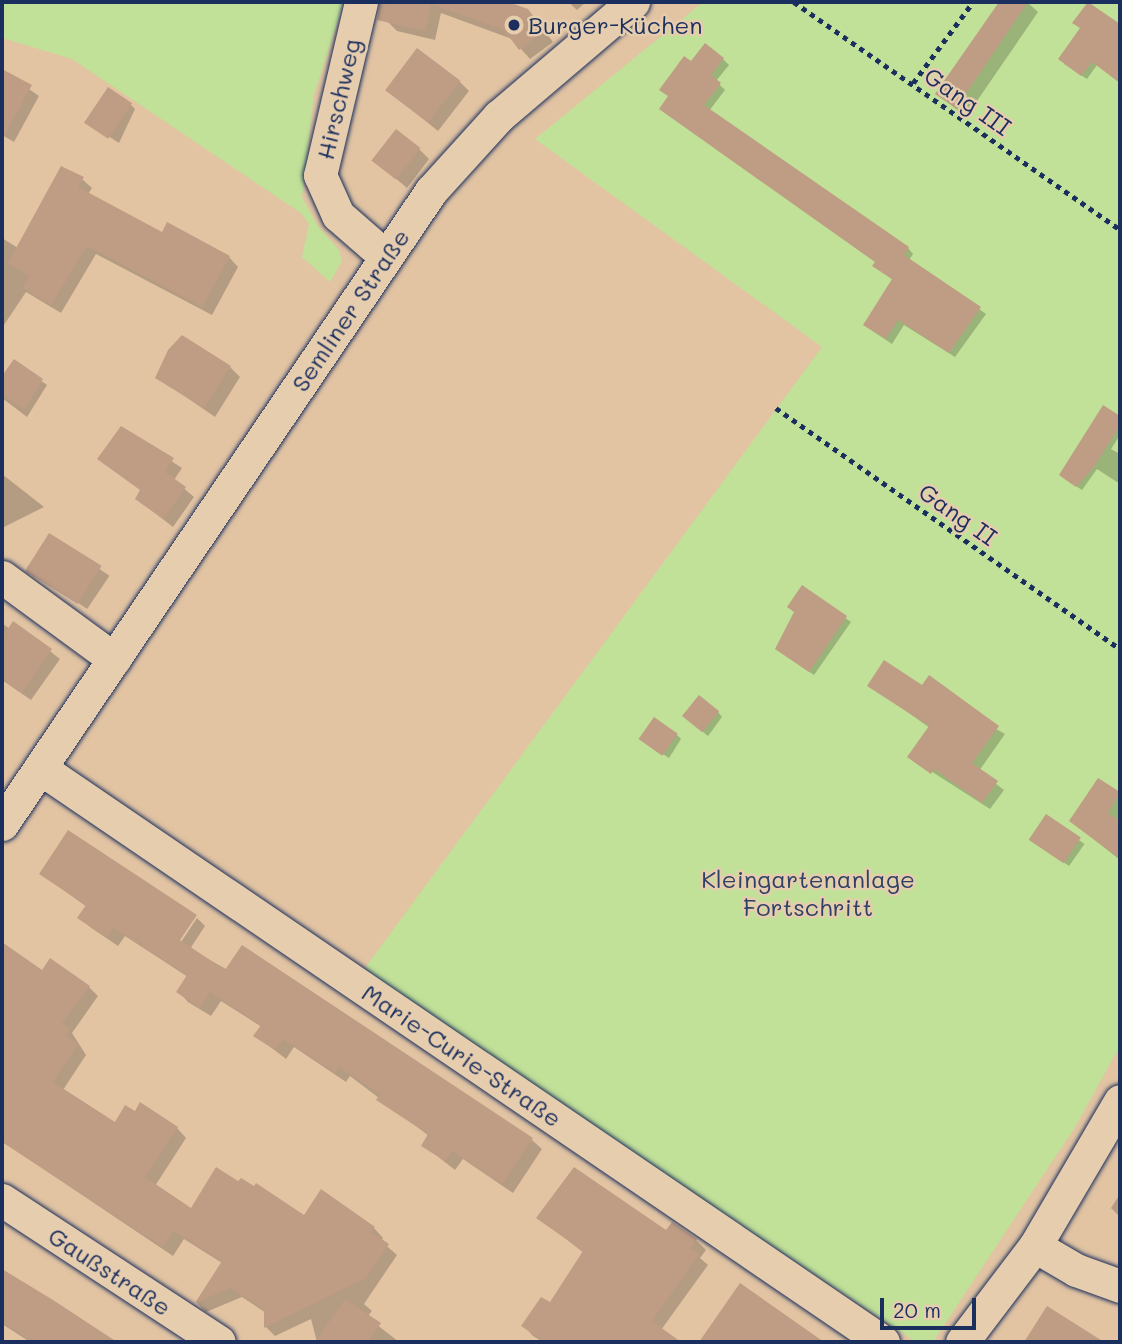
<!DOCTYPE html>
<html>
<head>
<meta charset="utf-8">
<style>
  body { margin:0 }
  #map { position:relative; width:1122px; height:1344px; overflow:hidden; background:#e2c4a3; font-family:Mali,sans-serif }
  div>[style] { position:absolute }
  .green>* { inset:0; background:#c1e098 }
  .shadow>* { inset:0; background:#0003; transform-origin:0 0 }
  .building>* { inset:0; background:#bf9c84; transform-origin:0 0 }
  .path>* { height:4.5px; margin-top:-2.25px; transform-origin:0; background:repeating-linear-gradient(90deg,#1b2f5e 0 5px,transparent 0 10px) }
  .roads { filter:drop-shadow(0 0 2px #1b2f5e) drop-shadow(0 0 2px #1b2f5e) }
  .minor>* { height:33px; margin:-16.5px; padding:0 16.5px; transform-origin:16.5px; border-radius:16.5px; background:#e6cdae }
  .dots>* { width:19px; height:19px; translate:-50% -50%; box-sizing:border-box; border:4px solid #e6cdae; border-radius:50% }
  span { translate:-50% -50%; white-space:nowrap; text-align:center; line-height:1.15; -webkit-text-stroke:5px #e6cdae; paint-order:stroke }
  .poi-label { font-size:24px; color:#1b2f5e }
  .left { translate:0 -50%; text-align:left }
  .street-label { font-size:24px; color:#1b2f5e }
  .park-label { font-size:24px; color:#2c4164 }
  .frame { position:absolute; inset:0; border:4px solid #1b2f5e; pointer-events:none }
  .scale { position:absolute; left:880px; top:1298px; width:96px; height:32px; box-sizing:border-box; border:4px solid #1b2f5e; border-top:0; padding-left:9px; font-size:21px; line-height:24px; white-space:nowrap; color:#1b2f5e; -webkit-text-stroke:5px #e6cdae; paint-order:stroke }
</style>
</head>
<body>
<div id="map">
  <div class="green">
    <div style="clip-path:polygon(2px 2px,344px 2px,314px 95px,302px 197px,318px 226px,339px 250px,342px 261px,330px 282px,302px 257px,309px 224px,301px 213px,72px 59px,2px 38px)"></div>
    <div style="clip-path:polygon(703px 2px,1120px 2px,1120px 1046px,1075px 1127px,933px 1342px,916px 1342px,362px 972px,822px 347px,535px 139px)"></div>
  </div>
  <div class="shadow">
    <div style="clip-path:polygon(391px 2px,514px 2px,512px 5px,538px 22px,553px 42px,530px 59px,512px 39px,441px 13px,435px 40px,397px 31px,387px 21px)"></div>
    <div style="clip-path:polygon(568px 2px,586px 2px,577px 10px)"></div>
    <div style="clip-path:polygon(1001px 2px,1027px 2px,1038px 12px,966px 117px,937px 94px)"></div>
    <div style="clip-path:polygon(1088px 4px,1120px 25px,1120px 83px,1097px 65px,1087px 79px,1064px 64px,1082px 29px,1075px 23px)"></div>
    <div style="clip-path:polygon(723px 59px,729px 65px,716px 81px,725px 90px,709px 111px,908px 248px,913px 254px,909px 260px,986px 314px,955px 357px,904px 325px,892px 344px,871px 330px,865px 325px,893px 280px,874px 266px,877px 262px,667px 114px,691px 63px)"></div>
    <div style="clip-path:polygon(6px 73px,39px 96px,14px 142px,2px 135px,2px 81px)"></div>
    <div style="clip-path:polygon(459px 81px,469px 91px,438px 131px,387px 90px)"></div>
    <div style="clip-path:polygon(131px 105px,135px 109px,119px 143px,89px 124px)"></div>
    <div style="clip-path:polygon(419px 149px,429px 159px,407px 188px,374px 160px)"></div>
    <div style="clip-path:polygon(82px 179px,92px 188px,88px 194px,163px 235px,229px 257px,238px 267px,212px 315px,96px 254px,61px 313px,26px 292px,2px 328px,2px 238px,18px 248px)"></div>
    <div style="clip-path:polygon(14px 361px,47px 385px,27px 417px,2px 398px,2px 379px)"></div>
    <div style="clip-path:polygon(230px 367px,240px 377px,215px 417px,157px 377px)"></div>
    <div style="clip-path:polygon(1104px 407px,1120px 418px,1120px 435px,1111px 449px,1120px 454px,1120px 484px,1097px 469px,1082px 490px,1065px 479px)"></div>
    <div style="clip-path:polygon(121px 428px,182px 468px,174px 480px,194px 497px,173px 527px,137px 499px,142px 491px,99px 459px)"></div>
    <div style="clip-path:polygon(2px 474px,44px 507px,2px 528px)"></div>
    <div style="left:49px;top:535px;width:73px;height:40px;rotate:34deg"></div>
    <div style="clip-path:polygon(802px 587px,851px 622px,814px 675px,782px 653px)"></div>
    <div style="clip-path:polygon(2px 623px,10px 629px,14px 623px,60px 659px,31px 700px,2px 680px)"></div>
    <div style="clip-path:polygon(869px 685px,922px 687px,1005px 734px,979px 771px,1004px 790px,990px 809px,909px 757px,930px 728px)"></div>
    <div style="clip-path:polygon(718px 712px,722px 717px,708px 736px,690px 721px)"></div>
    <div style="clip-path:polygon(677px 735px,681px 739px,669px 758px,646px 743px)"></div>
    <div style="clip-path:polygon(1098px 780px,1120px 795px,1120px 860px,1071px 821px)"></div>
    <div style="left:1046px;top:817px;width:47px;height:27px;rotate:35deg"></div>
    <div style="clip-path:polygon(41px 874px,177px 948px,197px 918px,205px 926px,190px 949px,532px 1140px,542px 1149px,513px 1193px,463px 1159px,455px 1170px,423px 1145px,429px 1136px,350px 1076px,346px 1082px,294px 1047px,286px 1059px,256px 1036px,262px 1027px,221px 1001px,211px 1016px,188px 1002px,179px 992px,188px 977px,125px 936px,118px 946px,90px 927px,80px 917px,87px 907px)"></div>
    <div style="clip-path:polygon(2px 944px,42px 972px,89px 987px,98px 996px,72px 1033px,86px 1055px,63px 1090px,115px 1124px,177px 1128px,186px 1138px,155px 1186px,192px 1210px,304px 1217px,374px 1228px,383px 1238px,381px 1241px,397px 1255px,364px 1304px,372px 1311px,367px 1317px,399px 1342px,317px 1342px,311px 1319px,275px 1336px,266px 1327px,266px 1313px,242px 1297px,206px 1312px,197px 1303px,222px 1263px,184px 1239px,173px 1256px,15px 1150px,20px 1142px,2px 1130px)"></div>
    <div style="clip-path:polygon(1120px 1194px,1120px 1217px,1111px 1208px)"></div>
    <div style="clip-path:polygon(539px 1218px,666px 1232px,696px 1240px,706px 1250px,700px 1258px,708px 1265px,661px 1330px,675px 1342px,543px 1342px,533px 1336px,524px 1326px,550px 1304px,584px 1253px)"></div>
    <div style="clip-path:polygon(2px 1270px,112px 1342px,30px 1342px,2px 1324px)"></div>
    <div style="clip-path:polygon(740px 1286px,822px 1342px,710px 1342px,705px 1337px)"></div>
  </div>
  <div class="building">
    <div style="clip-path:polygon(380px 2px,432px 2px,425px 31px,377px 20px)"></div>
    <div style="clip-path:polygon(434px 2px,508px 2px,528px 9px,544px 31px,519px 50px,504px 30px,434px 5px)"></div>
    <div style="clip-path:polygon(999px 2px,1028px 2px,956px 108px,935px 94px)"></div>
    <div style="clip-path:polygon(1088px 2px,1120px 24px,1120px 83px,1092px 62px,1081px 76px,1058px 59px,1080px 28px,1072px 23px)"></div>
    <div style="clip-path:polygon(705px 43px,724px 58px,711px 75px,721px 83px,704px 105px,909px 247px,904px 255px,981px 307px,949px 353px,898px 320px,886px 339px,863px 325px,892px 279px,872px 266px,875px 262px,659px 109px,668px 96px,659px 90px,684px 56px,691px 61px)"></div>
    <div style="left:417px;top:48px;width:54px;height:53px;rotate:37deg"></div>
    <div style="clip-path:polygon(2px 69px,32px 85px,2px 140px)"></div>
    <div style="left:108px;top:87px;width:29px;height:43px;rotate:34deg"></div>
    <div style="left:396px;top:129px;width:31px;height:40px;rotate:38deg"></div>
    <div style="clip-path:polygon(61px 166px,84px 177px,78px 187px,162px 232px,167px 222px,230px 256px,202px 307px,87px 246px,51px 305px,23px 288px,29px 276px,8px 263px)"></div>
    <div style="clip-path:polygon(182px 335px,231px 366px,204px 408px,155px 378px,168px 350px)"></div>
    <div style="clip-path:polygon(14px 359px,43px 379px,24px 410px,2px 394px,2px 376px)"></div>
    <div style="clip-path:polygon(1103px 405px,1120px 416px,1120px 425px,1094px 467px,1076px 487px,1059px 475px)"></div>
    <div style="clip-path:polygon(121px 426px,174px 458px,165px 472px,186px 487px,163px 519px,135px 499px,140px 490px,97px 459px)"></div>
    <div style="left:49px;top:533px;width:62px;height:45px;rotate:32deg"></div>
    <div style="clip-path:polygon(802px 585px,847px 616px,809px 672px,775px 649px,794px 612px,787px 607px)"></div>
    <div style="clip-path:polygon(13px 621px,52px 649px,22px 693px,2px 679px,2px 638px)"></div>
    <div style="clip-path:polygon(884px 660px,922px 685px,929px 675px,999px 726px,972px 763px,998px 781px,982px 803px,934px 769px,931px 774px,907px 757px,929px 726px,867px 686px)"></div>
    <div style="left:699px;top:695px;width:26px;height:27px;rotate:39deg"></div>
    <div style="left:654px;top:717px;width:29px;height:27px;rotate:35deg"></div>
    <div style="clip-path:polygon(1098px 778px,1120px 792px,1108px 813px,1120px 821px,1120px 859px,1069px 821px)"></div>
    <div style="left:1046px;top:814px;width:42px;height:31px;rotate:34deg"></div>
    <div style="clip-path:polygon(68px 830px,197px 915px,180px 940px,225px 970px,242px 945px,533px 1138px,502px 1184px,452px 1151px,445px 1161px,421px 1146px,428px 1134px,376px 1100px,380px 1094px,339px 1067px,336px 1073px,283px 1039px,275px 1050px,253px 1036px,261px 1025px,210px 992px,200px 1008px,176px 992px,187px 975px,114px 928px,107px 938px,77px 918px,86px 905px,39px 874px)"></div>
    <div style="clip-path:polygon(2px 942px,42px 970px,50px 958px,90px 986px,62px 1023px,70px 1029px,66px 1036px,78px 1044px,53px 1082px,115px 1122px,125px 1105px,135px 1111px,140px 1102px,178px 1127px,145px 1177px,191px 1208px,216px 1167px,238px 1181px,241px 1178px,254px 1186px,256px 1183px,304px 1215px,321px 1189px,375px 1227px,371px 1232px,389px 1244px,366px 1278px,264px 1328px,264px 1310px,231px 1288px,195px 1303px,222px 1261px,173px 1231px,163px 1247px,2px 1142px)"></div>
    <div style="clip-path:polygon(574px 1167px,666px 1230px,672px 1222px,697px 1239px,691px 1248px,699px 1254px,652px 1321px,681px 1342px,545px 1342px,521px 1326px,541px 1297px,550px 1302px,583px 1251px,536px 1218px)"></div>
    <div style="clip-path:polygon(2px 1269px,53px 1300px,117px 1342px,33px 1342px,2px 1322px)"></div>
    <div style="clip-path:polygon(740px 1283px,824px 1342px,699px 1342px)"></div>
    <div style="clip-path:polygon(345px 1299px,381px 1323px,368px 1342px,315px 1342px)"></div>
    <div style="clip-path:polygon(1047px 1306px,1104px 1342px,1024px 1342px)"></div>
  </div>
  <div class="path">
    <div style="left:794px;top:2px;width:397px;rotate:34.9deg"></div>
    <div style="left:913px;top:83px;width:101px;rotate:-53.5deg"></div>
    <div style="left:776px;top:408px;width:420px;rotate:35deg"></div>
  </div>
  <div class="roads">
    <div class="minor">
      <div style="left:361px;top:2px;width:178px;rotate:103.3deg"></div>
      <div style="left:320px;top:175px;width:44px;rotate:65.8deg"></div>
      <div style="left:338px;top:215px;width:62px;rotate:41.1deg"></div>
      <div style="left:2px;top:577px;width:139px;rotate:36.2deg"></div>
      <div style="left:40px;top:768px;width:1020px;rotate:34.25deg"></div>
      <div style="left:2px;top:824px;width:765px;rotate:-55.87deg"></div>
      <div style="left:431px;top:191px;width:101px;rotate:-47.8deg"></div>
      <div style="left:499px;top:116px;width:176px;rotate:-40.4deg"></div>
      <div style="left:2px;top:1200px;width:259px;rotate:33.2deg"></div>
      <div style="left:1035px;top:1246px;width:48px;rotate:30.3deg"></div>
      <div style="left:1076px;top:1270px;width:47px;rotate:20deg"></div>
      <div style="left:962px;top:1342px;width:121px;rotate:-52.8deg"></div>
      <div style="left:1035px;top:1246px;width:168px;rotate:-59.6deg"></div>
    </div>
  </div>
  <div class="dots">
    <div style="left:514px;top:25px;background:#1b2f5e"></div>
  </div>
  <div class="poi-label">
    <span class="left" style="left:528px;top:25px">Burger-Küchen</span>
  </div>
  <div class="street-label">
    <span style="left:338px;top:99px;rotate:-77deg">Hirschweg</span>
    <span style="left:968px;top:101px;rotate:35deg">Gang III</span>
    <span style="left:350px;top:310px;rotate:-56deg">Semliner Straße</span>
    <span style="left:958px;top:514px;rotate:35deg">Gang II</span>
    <span style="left:462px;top:1055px;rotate:34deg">Marie-Curie-Straße</span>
    <span style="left:110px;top:1271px;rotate:33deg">Gaußstraße</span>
  </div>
  <div class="park-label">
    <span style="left:808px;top:893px">Kleingartenanlage<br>Fortschritt</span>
  </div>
  <div class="frame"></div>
  <div class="scale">20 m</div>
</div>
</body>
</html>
